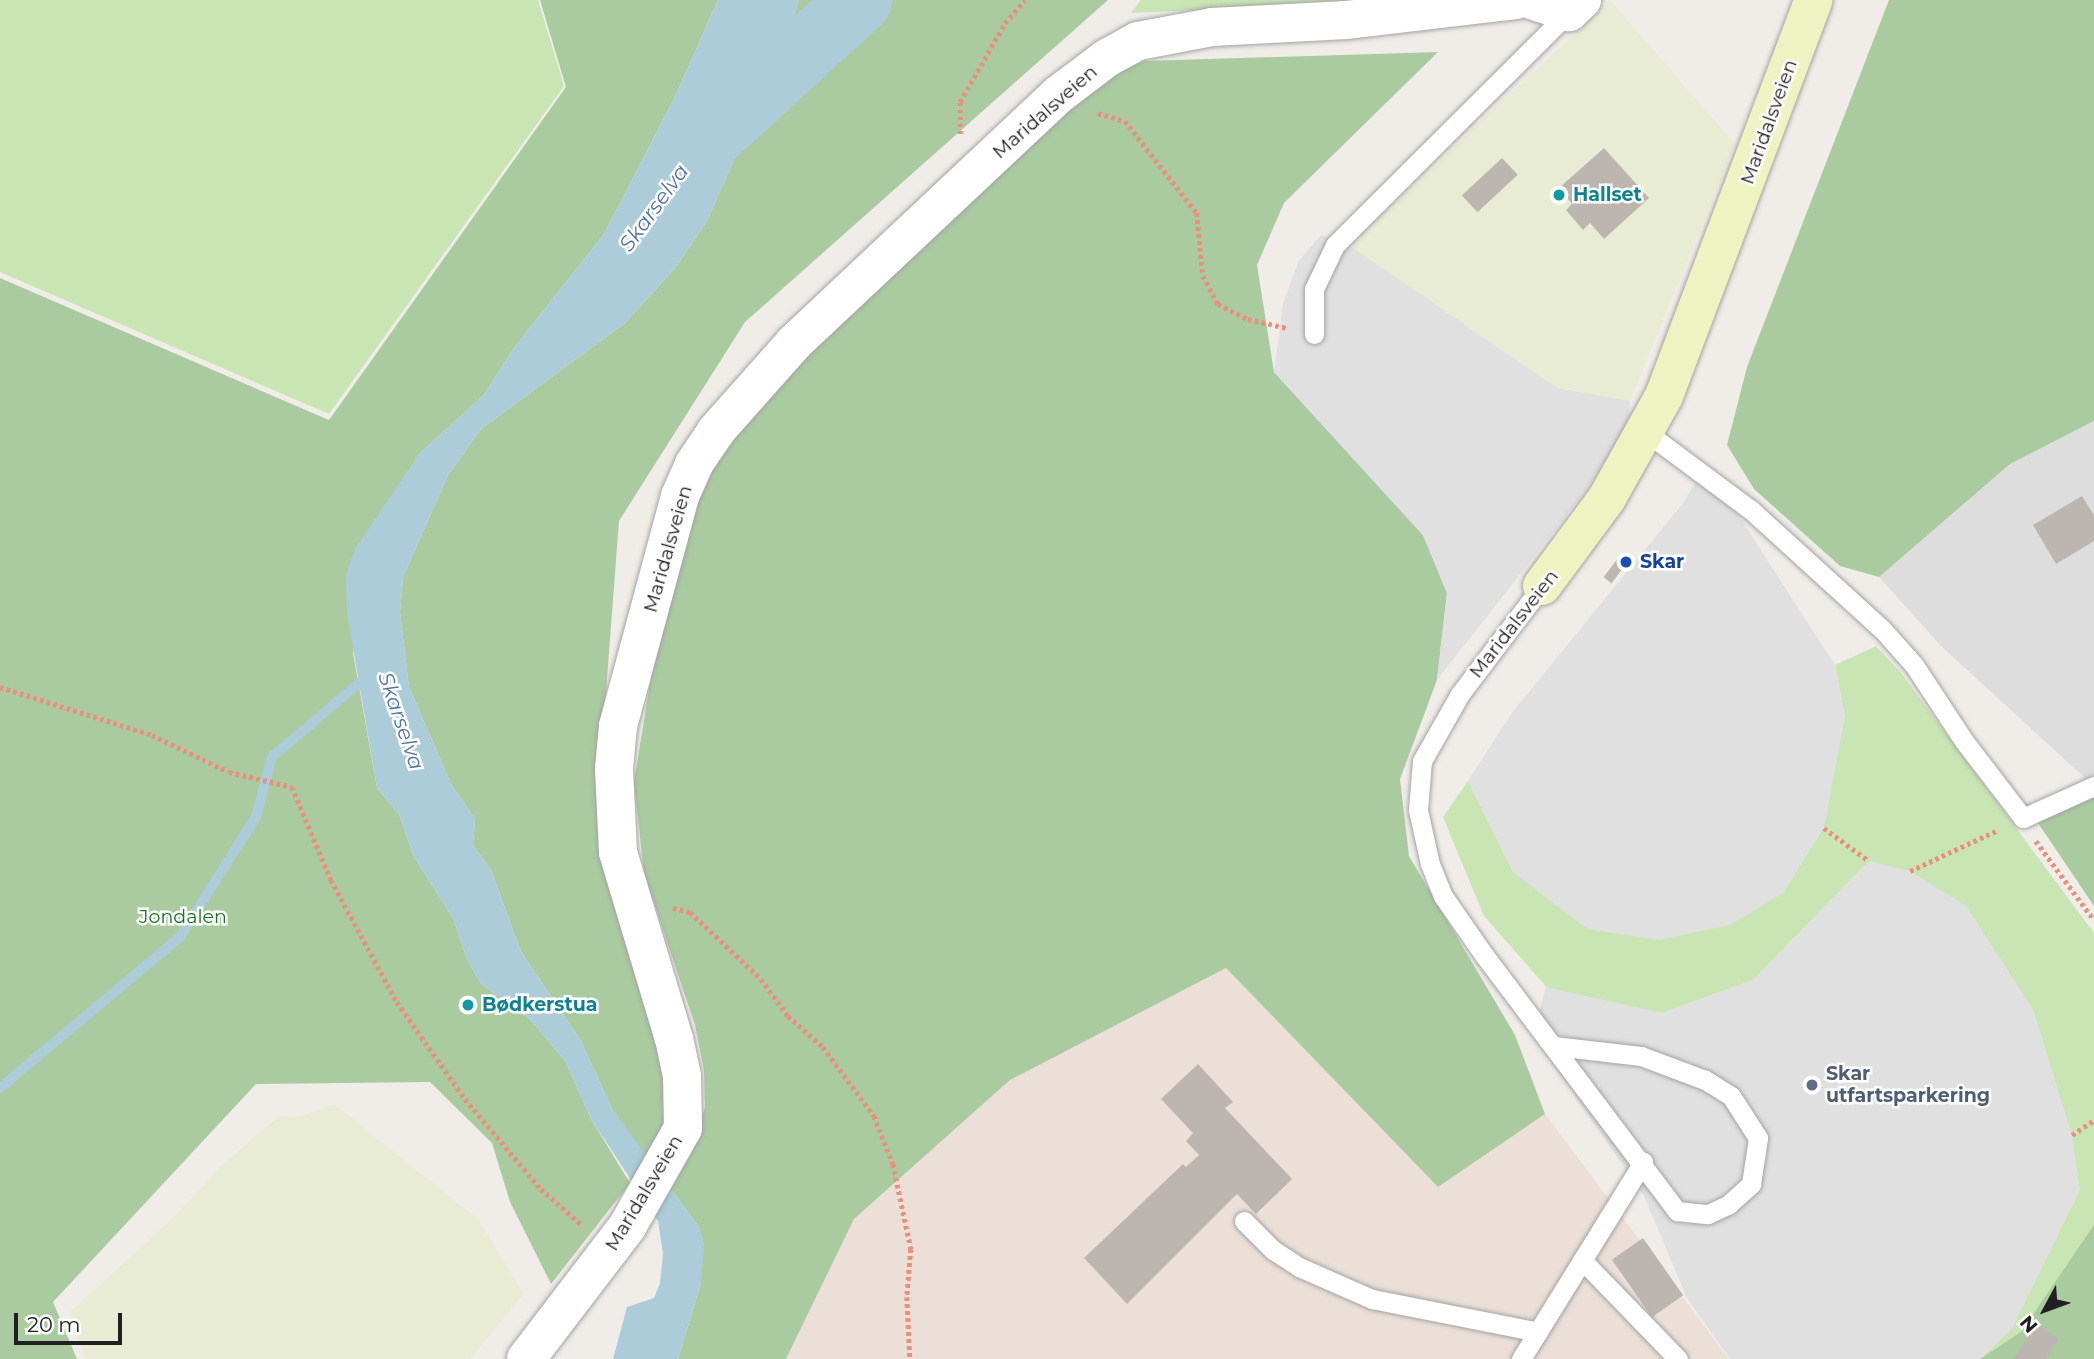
<!DOCTYPE html>
<html>
<head>
<meta charset="utf-8">
<style>
  body { margin:0 }
  #map { position:relative; width:2094px; height:1359px; overflow:hidden; background:#f0ede8; font-family:Montserrat,sans-serif }
  div>[style] { position:absolute }
  .residential>* { inset:0; background:#dedddd }
  .military>* { inset:0; background:#ecdfd8 }
  .farmland>* { inset:0; background:#e9ecd5 }
  .grass>* { inset:0; background:#c8e5b3 }
  .forest>* { inset:0; background:#aacba0 }
  .parking>* { inset:0; background:#e0e0e0 }
  .water>* { inset:0; background:#acccd9 }
  .stream>* { height:10px; margin:-5px; padding:0 5px; transform-origin:5px; border-radius:5px; background:#acccd9 }
  .river>* { height:65px; margin:-32.5px; padding:0 32.5px; transform-origin:32.5px; border-radius:32.5px; background:#acccd9 }
  .building>* { inset:0; background:#bdb6b0; transform-origin:0 0 }
  .path>* { height:4.5px; margin-top:-2.25px; transform-origin:0; background:repeating-linear-gradient(90deg,#ed8e7b 0 3.5px,transparent 0 7px) }
  .roads { filter:drop-shadow(0 0 2px #a4a4a4) drop-shadow(0 0 2px #a4a4a4) }
  .lane>* { height:19px; margin:-9.5px; padding:0 9.5px; transform-origin:9.5px; border-radius:9.5px; background:#fff }
  .street>* { height:38px; margin:-19px; padding:0 19px; transform-origin:19px; border-radius:19px; background:#fff }
  .secondary>* { height:38px; margin:-19px; padding:0 19px; transform-origin:19px; border-radius:19px; background:#eef4c1 }
  .dots>* { width:19px; height:19px; translate:-50% -50%; box-sizing:border-box; border:4px solid #fff; border-radius:50% }
  span { translate:-50% -50%; white-space:nowrap; text-align:center; line-height:1.15; -webkit-text-stroke:5px #fff; paint-order:stroke }
  .street-label { font-size:19px; color:#202020 }
  .culture-label { font-size:19px; color:#0d838f; font-weight:700 }
  .left { translate:0 -50%; text-align:left }
  .transit-label { font-size:19px; color:#164399; font-weight:700 }
  .park-label { font-size:19px; color:#167624 }
  .service-label { font-size:19px; color:#4e5e75; font-weight:700 }
  .water-label { font-size:21px; color:#5274a0; font-style:italic }
  .north { position:absolute; left:2010px; top:1275px; width:70px; height:70px; -webkit-text-stroke:5px #fff; paint-order:stroke; rotate:229deg; font-size:19px; font-weight:700; line-height:28px; text-align:center; color:#202020 }
  .north::after { content:''; display:block; margin:auto; width:24px; height:32px; background:#202020; clip-path:polygon(50% 0,100% 100%,50% 72%,0 100%) }
  .scale { position:absolute; left:14px; top:1313px; width:108px; height:32px; box-sizing:border-box; border:4px solid #202020; border-top:0; padding-left:9px; font-size:21px; line-height:24px; white-space:nowrap; color:#202020; -webkit-text-stroke:5px #fff; paint-order:stroke }
</style>
</head>
<body>
<div id="map">
  <div class="residential">
    <div style="clip-path:polygon(2094px 421px,2094px 776px,2087px 780px,1941px 646px,1879px 577px,2010px 464px)"></div>
  </div>
  <div class="military">
    <div style="clip-path:polygon(1226px 968px,1438px 1187px,1545px 1114px,1729px 1359px,786px 1359px,854px 1219px,1010px 1080px)"></div>
  </div>
  <div class="farmland">
    <div style="clip-path:polygon(1610px 0,1735px 144px,1630px 401px,1557px 388px,1349px 245px)"></div>
    <div style="clip-path:polygon(334px 1104px,478px 1219px,524px 1294px,470px 1359px,85px 1359px,70px 1312px,174px 1217px,223px 1164px,279px 1116px,298px 1117px)"></div>
  </div>
  <div class="grass">
    <div style="clip-path:polygon(0 0,538px 0,564px 86px,329px 414px,0 272px)"></div>
    <div style="clip-path:polygon(1141px 0,1414px 0,1131px 13px)"></div>
    <div style="clip-path:polygon(1876px 646px,1901px 673px,2094px 933px,2094px 1359px,1980px 1359px,2013px 1327px,1869px 861px,1753px 980px,1662px 1013px,1549px 990px,1484px 916px,1443px 817px,1468px 781px,1513px 872px,1845px 717px,1835px 665px)"></div>
  </div>
  <div class="forest">
    <div style="clip-path:polygon(540px 0,718px 0,675px 97px,604px 234px,514px 348px,483px 396px,420px 453px,381px 513px,353px 653px,377px 788px,399px 814px,413px 855px,454px 920px,467px 959px,481px 984px,529px 1018px,566px 1062px,591px 1119px,630px 1183px,551px 1284px,510px 1202px,492px 1143px,430px 1082px,256px 1084px,53px 1302px,77px 1359px,0 1359px,0 278px,329px 420px,566px 87px)"></div>
    <div style="clip-path:polygon(799px 0,1108px 0,745px 322px,619px 521px,599px 784px,668px 1079px,663px 1126px,646px 1158px,612px 1109px,581px 1041px,521px 952px,491px 870px,473px 845px,475px 819px,452px 786px,409px 687px,400px 612px,403px 577px,448px 475px,481px 429px,625px 323px,675px 268px,707px 221px,785px 43px)"></div>
    <div style="clip-path:polygon(1889px 0,2094px 0,2094px 421px,2010px 464px,1879px 577px,1840px 566px,1754px 489px,1727px 445px,1747px 367px)"></div>
    <div style="clip-path:polygon(1438px 52px,1284px 203px,1257px 265px,1274px 372px,1423px 535px,1447px 593px,1437px 680px,1400px 779px,1409px 856px,1515px 1035px,1545px 1114px,1438px 1187px,1226px 968px,1010px 1080px,854px 1219px,786px 1359px,678px 1359px,701px 1283px,699px 1227px,671px 1189px,692px 1151px,705px 1107px,704px 1071px,695px 1025px,644px 873px,634px 782px,673px 542px,758px 386px,1059px 99px,1144px 61px)"></div>
    <div style="clip-path:polygon(2094px 794px,2094px 906px,2026px 805px)"></div>
    <div style="clip-path:polygon(2094px 1225px,2094px 1359px,1980px 1359px,2021px 1332px)"></div>
  </div>
  <div class="parking">
    <div style="clip-path:polygon(1321px 235px,1349px 245px,1557px 388px,1630px 401px,1629px 426px,1588px 488px,1437px 680px,1447px 593px,1423px 535px,1274px 372px,1283px 304px,1298px 262px)"></div>
    <div style="clip-path:polygon(1706px 465px,1835px 665px,1845px 717px,1824px 828px,1783px 893px,1730px 925px,1659px 940px,1587px 929px,1513px 872px,1468px 781px,1511px 714px,1683px 503px)"></div>
    <div style="clip-path:polygon(1869px 861px,1910px 871px,1966px 906px,2033px 1009px,2072px 1135px,2080px 1190px,2013px 1327px,1980px 1359px,1730px 1359px,1687px 1298px,1644px 1196px,1533px 1035px,1546px 987px,1662px 1013px,1753px 980px)"></div>
  </div>
  <div class="water">
    <div style="clip-path:polygon(718px 0,799px 0,785px 43px,707px 221px,675px 268px,625px 323px,481px 429px,448px 475px,403px 577px,400px 612px,409px 687px,452px 786px,475px 819px,473px 845px,491px 870px,521px 952px,581px 1041px,612px 1109px,699px 1227px,704px 1244px,701px 1283px,678px 1359px,613px 1359px,627px 1307px,654px 1298px,660px 1283px,663px 1254px,658px 1221px,591px 1119px,566px 1062px,529px 1018px,481px 984px,467px 959px,454px 920px,413px 855px,399px 814px,377px 788px,347px 613px,346px 575px,355px 549px,420px 453px,483px 396px,514px 348px,604px 234px,675px 97px)"></div>
  </div>
  <div class="stream">
    <div style="left:0;top:1088px;width:235px;rotate:-40deg"></div>
    <div style="left:180px;top:937px;width:142px;rotate:-57.7deg"></div>
    <div style="left:256px;top:817px;width:62px;rotate:-75.1deg"></div>
    <div style="left:272px;top:757px;width:128px;rotate:-40.3deg"></div>
  </div>
  <div class="river">
    <div style="left:702px;top:144px;width:213px;rotate:-42.5deg"></div>
  </div>
  <div class="building">
    <div style="clip-path:polygon(1604px 148px,1649px 198px,1604px 239px,1590px 223px,1583px 230px,1566px 210px,1572px 204px,1559px 188px)"></div>
    <div style="left:1502px;top:158px;width:23px;height:55px;rotate:47deg"></div>
    <div style="clip-path:polygon(2082px 496px,2094px 515px,2094px 541px,2056px 564px,2033px 525px)"></div>
    <div style="left:1618px;top:558px;width:10px;height:24px;rotate:37deg"></div>
    <div style="clip-path:polygon(1198px 1064px,1233px 1102px,1225px 1108px,1292px 1179px,1256px 1214px,1237px 1194px,1127px 1304px,1084px 1258px,1183px 1164px,1186px 1167px,1199px 1155px,1186px 1141px,1193px 1133px,1161px 1099px)"></div>
    <div style="left:1643px;top:1238px;width:70px;height:38px;rotate:55deg"></div>
    <div style="clip-path:polygon(2037px 1324px,2059px 1339px,2046px 1359px,2013px 1359px)"></div>
  </div>
  <div class="path">
    <div style="left:1098px;top:113px;width:28px;rotate:17deg"></div>
    <div style="left:1125px;top:121px;width:117px;rotate:52deg"></div>
    <div style="left:1197px;top:213px;width:63px;rotate:84.6deg"></div>
    <div style="left:1203px;top:276px;width:32px;rotate:62deg"></div>
    <div style="left:1218px;top:304px;width:34px;rotate:27deg"></div>
    <div style="left:1248px;top:319px;width:39px;rotate:13deg"></div>
    <div style="left:960px;top:134px;width:32px;rotate:-90deg"></div>
    <div style="left:960px;top:102px;width:91px;rotate:-60.3deg"></div>
    <div style="left:1005px;top:23px;width:30px;rotate:-49deg"></div>
    <div style="left:0;top:687px;width:159px;rotate:17.5deg"></div>
    <div style="left:152px;top:735px;width:85px;rotate:25.7deg"></div>
    <div style="left:229px;top:772px;width:65px;rotate:13.4deg"></div>
    <div style="left:292px;top:787px;width:101px;rotate:67.2deg"></div>
    <div style="left:331px;top:880px;width:139px;rotate:61.6deg"></div>
    <div style="left:397px;top:1002px;width:118px;rotate:55deg"></div>
    <div style="left:465px;top:1099px;width:118px;rotate:49.8deg"></div>
    <div style="left:541px;top:1189px;width:56px;rotate:41.4deg"></div>
    <div style="left:1824px;top:828px;width:56px;rotate:36.3deg"></div>
    <div style="left:2036px;top:841px;width:98px;rotate:53.7deg"></div>
    <div style="left:1910px;top:871px;width:97px;rotate:-25deg"></div>
    <div style="left:673px;top:908px;width:17px;rotate:13deg"></div>
    <div style="left:690px;top:912px;width:98px;rotate:43.3deg"></div>
    <div style="left:761px;top:979px;width:46px;rotate:53.9deg"></div>
    <div style="left:788px;top:1016px;width:47px;rotate:41.5deg"></div>
    <div style="left:823px;top:1047px;width:86px;rotate:53.5deg"></div>
    <div style="left:874px;top:1116px;width:52px;rotate:68.4deg"></div>
    <div style="left:893px;top:1164px;width:87px;rotate:78deg"></div>
    <div style="left:911px;top:1249px;width:48px;rotate:94.8deg"></div>
    <div style="left:907px;top:1297px;width:62px;rotate:87.2deg"></div>
    <div style="left:2072px;top:1135px;width:27px;rotate:-34deg"></div>
  </div>
  <div class="roads">
    <div class="lane">
      <div style="left:1314px;top:334px;width:45px;rotate:-90deg"></div>
      <div style="left:1314px;top:289px;width:49px;rotate:-64.5deg"></div>
      <div style="left:1335px;top:245px;width:330px;rotate:-44.9deg"></div>
      <div style="left:1646px;top:432px;width:131px;rotate:36.6deg"></div>
      <div style="left:1751px;top:510px;width:177px;rotate:42.3deg"></div>
      <div style="left:1882px;top:629px;width:48px;rotate:48.4deg"></div>
      <div style="left:1914px;top:665px;width:91px;rotate:56.7deg"></div>
      <div style="left:1964px;top:741px;width:97px;rotate:52.5deg"></div>
      <div style="left:2023px;top:818px;width:78px;rotate:-24.3deg"></div>
      <div style="left:1542px;top:586px;width:136px;rotate:127.2deg"></div>
      <div style="left:1460px;top:694px;width:77px;rotate:119.6deg"></div>
      <div style="left:1422px;top:761px;width:49px;rotate:94.7deg"></div>
      <div style="left:1418px;top:810px;width:55px;rotate:77.5deg"></div>
      <div style="left:1430px;top:864px;width:35px;rotate:68deg"></div>
      <div style="left:1443px;top:896px;width:72px;rotate:55.2deg"></div>
      <div style="left:1484px;top:955px;width:321px;rotate:53deg"></div>
      <div style="left:1677px;top:1211px;width:31px;rotate:6deg"></div>
      <div style="left:1708px;top:1214px;width:23px;rotate:-25deg"></div>
      <div style="left:1729px;top:1204px;width:30px;rotate:-42deg"></div>
      <div style="left:1751px;top:1184px;width:47px;rotate:-81.3deg"></div>
      <div style="left:1758px;top:1138px;width:50px;rotate:-122.7deg"></div>
      <div style="left:1731px;top:1096px;width:31px;rotate:-148deg"></div>
      <div style="left:1705px;top:1080px;width:68px;rotate:-159.4deg"></div>
      <div style="left:1641px;top:1056px;width:88px;rotate:-173.4deg"></div>
      <div style="left:1244px;top:1221px;width:41px;rotate:45deg"></div>
      <div style="left:1273px;top:1250px;width:31px;rotate:33deg"></div>
      <div style="left:1299px;top:1267px;width:80px;rotate:23.7deg"></div>
      <div style="left:1372px;top:1299px;width:169px;rotate:11.2deg"></div>
      <div style="left:1582px;top:1260px;width:138px;rotate:45.9deg"></div>
      <div style="left:1521px;top:1359px;width:232px;rotate:-58.2deg"></div>
    </div>
    <div class="street">
      <div style="left:1531px;top:0;width:40px;rotate:18deg"></div>
      <div style="left:1569px;top:12px;width:18px;rotate:-43deg"></div>
      <div style="left:526px;top:1359px;width:166px;rotate:-52.6deg"></div>
      <div style="left:627px;top:1227px;width:114px;rotate:-60.5deg"></div>
      <div style="left:683px;top:1128px;width:52px;rotate:-91.1deg"></div>
      <div style="left:682px;top:1076px;width:38px;rotate:-102deg"></div>
      <div style="left:674px;top:1039px;width:195px;rotate:-106.7deg"></div>
      <div style="left:618px;top:852px;width:83px;rotate:-92.8deg"></div>
      <div style="left:614px;top:769px;width:43px;rotate:-84.7deg"></div>
      <div style="left:618px;top:726px;width:238px;rotate:-74.9deg"></div>
      <div style="left:680px;top:496px;width:35px;rotate:-66deg"></div>
      <div style="left:694px;top:464px;width:40px;rotate:-56deg"></div>
      <div style="left:716px;top:431px;width:118px;rotate:-48.4deg"></div>
      <div style="left:794px;top:343px;width:362px;rotate:-43.2deg"></div>
      <div style="left:1058px;top:95px;width:61px;rotate:-37.1deg"></div>
      <div style="left:1107px;top:58px;width:35px;rotate:-29deg"></div>
      <div style="left:1138px;top:41px;width:75px;rotate:-10.7deg"></div>
      <div style="left:1212px;top:27px;width:135px;rotate:-3deg"></div>
      <div style="left:1347px;top:20px;width:170px;rotate:-6.7deg"></div>
    </div>
    <div class="secondary">
      <div style="left:1542px;top:586px;width:109px;rotate:-53.5deg"></div>
      <div style="left:1607px;top:498px;width:117px;rotate:-60.8deg"></div>
      <div style="left:1664px;top:396px;width:423px;rotate:-69.3deg"></div>
    </div>
  </div>
  <div class="dots">
    <div style="left:1559px;top:195px;background:#0f9aa8"></div>
    <div style="left:1626px;top:562px;background:#1a4fb4"></div>
    <div style="left:468px;top:1005px;background:#0f9aa8"></div>
    <div style="left:1812px;top:1085px;background:#5c6f8a"></div>
  </div>
  <div class="street-label">
    <span style="left:1045px;top:112px;rotate:-41deg">Maridalsveien</span>
    <span style="left:1769px;top:122px;rotate:-70deg">Maridalsveien</span>
    <span style="left:668px;top:549px;rotate:-74deg">Maridalsveien</span>
    <span style="left:1514px;top:624px;rotate:-52deg">Maridalsveien</span>
    <span style="left:644px;top:1193px;rotate:-59deg">Maridalsveien</span>
  </div>
  <div class="culture-label">
    <span class="left" style="left:1573px;top:195px">Hallset</span>
    <span class="left" style="left:482px;top:1005px">Bødkerstua</span>
  </div>
  <div class="transit-label">
    <span class="left" style="left:1640px;top:562px">Skar</span>
  </div>
  <div class="park-label">
    <span style="left:183px;top:917px">Jondalen</span>
  </div>
  <div class="service-label">
    <span class="left" style="left:1826px;top:1085px">Skar<br>utfartsparkering</span>
  </div>
  <div class="water-label">
    <span style="left:654px;top:208px;rotate:-54deg">Skarselva</span>
    <span style="left:401px;top:721px;rotate:71deg">Skarselva</span>
  </div>
  <div class="north">N</div>
  <div class="scale">20 m</div>
</div>
</body>
</html>
